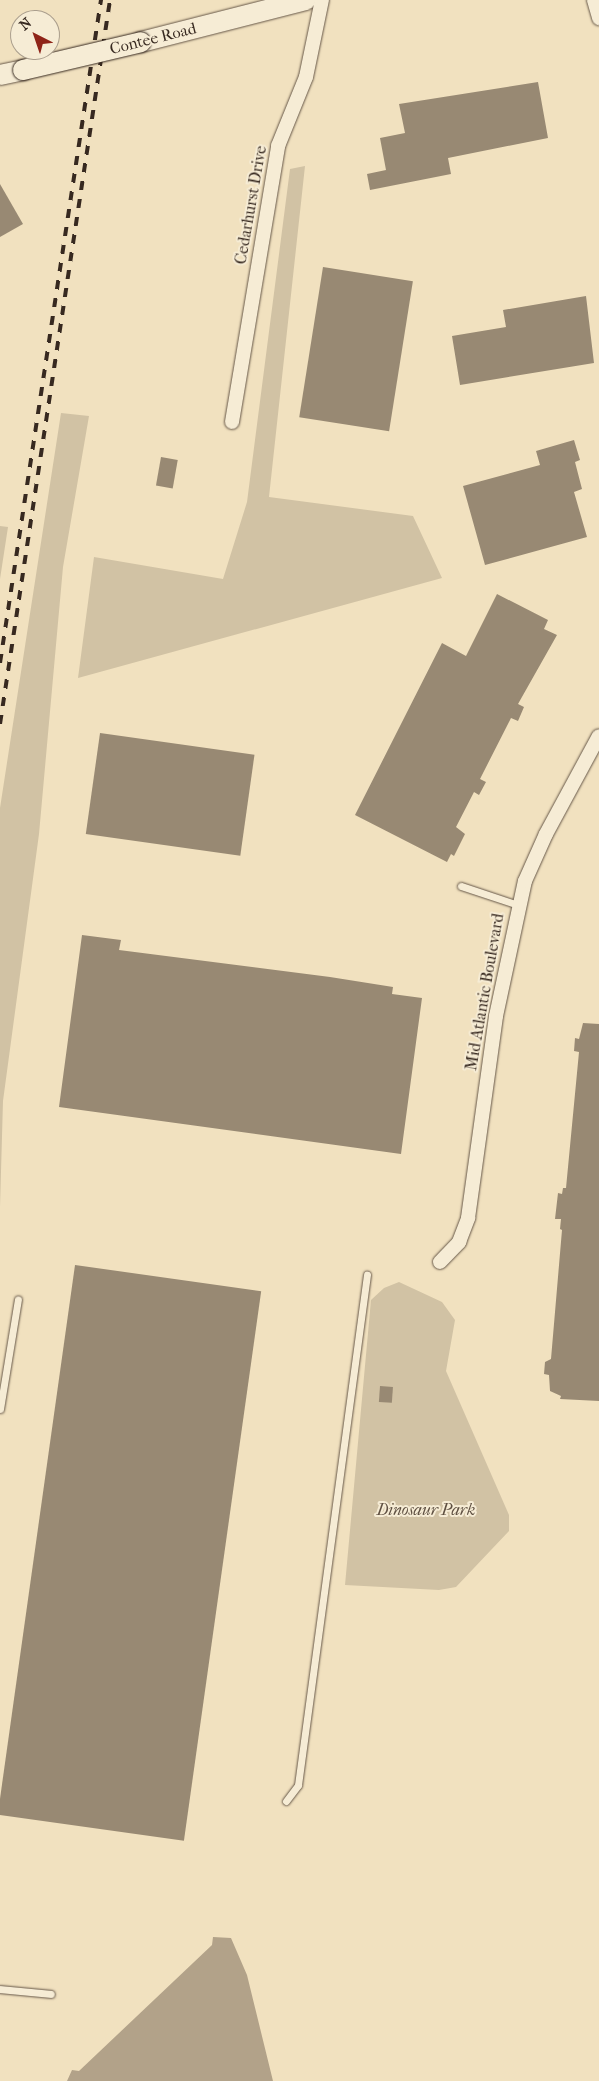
<!DOCTYPE html>
<html>
<head>
<meta charset="utf-8">
<style>
  body { margin:0 }
  #map { position:relative; width:599px; height:2081px; overflow:hidden; background:#f1e1bf; font-family:"IM FELL French Canon",serif }
  div>[style] { position:absolute }
  .green>* { inset:0; background:#d1c2a4 }
  .water>* { inset:0; background:#b2a289 }
  .building>* { inset:0; background:#988973; transform-origin:0 0 }
  .roads { filter:drop-shadow(0 0 1px #665748) drop-shadow(0 0 1px #665748) }
  .lane>* { height:7px; margin:-3.5px; padding:0 3.5px; transform-origin:3.5px; border-radius:3.5px; background:#f6ecd5 }
  .street>* { height:14px; margin:-7px; padding:0 7px; transform-origin:7px; border-radius:7px; background:#f6ecd5 }
  .secondary>* { height:20px; margin:-10px; padding:0 10px; transform-origin:10px; border-radius:10px; background:#f6ecd5 }
  .rail>* { height:4px; margin-top:-2px; transform-origin:0; background:repeating-linear-gradient(90deg,#372920 0 9px,transparent 0 18px) }
  .bridges { filter:drop-shadow(0 0 1px #372920) drop-shadow(0 0 1px #372920) }
  .secondary-bridge>* { height:20px; margin:-10px; padding:0 10px; transform-origin:10px; border-radius:10px; background:#f6ecd5 }
  span { translate:-50% -50%; white-space:nowrap; text-align:center; line-height:1.15; -webkit-text-stroke:4px #f6ecd5; paint-order:stroke }
  .street-label { font-size:16px; color:#372920 }
  .park-label { font-size:16px; color:#5e4f41; font-style:italic }
  .north { position:absolute; left:10px; top:10px; width:50px; height:50px; box-sizing:border-box; background:#f6ecd5; border:1px solid #aa9e8d; border-radius:50%; rotate:319deg; font-size:14px; font-weight:700; line-height:20px; text-align:center; color:#372920 }
  .north::after { content:''; display:block; margin:auto; width:18px; height:22px; background:#8f2418; clip-path:polygon(50% 0,100% 100%,50% 72%,0 100%) }
</style>
</head>
<body>
<div id="map">
  <div class="green">
    <div style="clip-path:polygon(305px 166px,269px 497px,413px 516px,442px 578px,78px 678px,94px 557px,223px 579px,247px 502px,290px 169px)"></div>
    <div style="clip-path:polygon(61px 413px,89px 416px,63px 567px,39px 834px,3px 1101px,0 1207px,0 808px)"></div>
    <div style="clip-path:polygon(0 526px,8px 527px,0 579px)"></div>
    <div style="clip-path:polygon(399px 1282px,442px 1302px,455px 1320px,446px 1371px,509px 1515px,509px 1531px,456px 1587px,439px 1590px,345px 1585px,371px 1300px,384px 1288px)"></div>
  </div>
  <div class="water">
    <div style="clip-path:polygon(213px 1937px,231px 1938px,247px 1975px,273px 2081px,67px 2081px,72px 2070px,79px 2071px,212px 1945px)"></div>
  </div>
  <div class="building">
    <div style="clip-path:polygon(538px 82px,548px 138px,448px 158px,451px 174px,370px 190px,367px 174px,386px 170px,380px 138px,405px 133px,399px 104px)"></div>
    <div style="clip-path:polygon(0 184px,23px 224px,0 237px)"></div>
    <div style="left:323px;top:267px;width:91px;height:152px;rotate:9deg"></div>
    <div style="clip-path:polygon(586px 296px,594px 363px,460px 385px,452px 336px,506px 327px,503px 310px)"></div>
    <div style="clip-path:polygon(574px 440px,580px 460px,575px 462px,582px 489px,574px 492px,587px 537px,485px 565px,463px 486px,540px 465px,536px 451px)"></div>
    <div style="left:161px;top:457px;width:17px;height:29px;rotate:10deg"></div>
    <div style="clip-path:polygon(497px 594px,548px 620px,544px 629px,557px 635px,518px 704px,524px 707px,518px 721px,511px 718px,480px 779px,486px 782px,479px 795px,474px 792px,456px 827px,465px 834px,454px 856px,451px 854px,447px 862px,355px 815px,442px 643px,466px 656px)"></div>
    <div style="left:100px;top:733px;width:156px;height:102px;rotate:8deg"></div>
    <div style="clip-path:polygon(82px 935px,121px 940px,119px 950px,330px 977px,393px 987px,392px 994px,422px 998px,401px 1154px,59px 1107px)"></div>
    <div style="clip-path:polygon(583px 1023px,599px 1024px,599px 1401px,560px 1399px,561px 1396px,550px 1391px,549px 1375px,544px 1374px,545px 1362px,551px 1359px,562px 1230px,560px 1229px,561px 1219px,555px 1219px,558px 1193px,562px 1194px,563px 1188px,566px 1188px,579px 1052px,574px 1051px,575px 1038px,579px 1039px)"></div>
    <div style="left:75px;top:1265px;width:188px;height:555px;rotate:8deg"></div>
    <div style="left:380px;top:1386px;width:13px;height:16px;rotate:4deg"></div>
  </div>
  <div class="roads">
    <div class="lane">
      <div style="left:461px;top:886px;width:60px;rotate:18.4deg"></div>
      <div style="left:0;top:1409px;width:111px;rotate:-80.7deg"></div>
      <div style="left:286px;top:1801px;width:20px;rotate:-53deg"></div>
      <div style="left:298px;top:1785px;width:515px;rotate:-82.3deg"></div>
      <div style="left:0;top:1989px;width:51px;rotate:5.6deg"></div>
    </div>
    <div class="street">
      <div style="left:594px;top:0;width:19px;rotate:74deg"></div>
      <div style="left:232px;top:422px;width:280px;rotate:-80.5deg"></div>
      <div style="left:278px;top:146px;width:74px;rotate:-67.9deg"></div>
      <div style="left:306px;top:77px;width:79px;rotate:-78.3deg"></div>
      <div style="left:440px;top:1262px;width:28px;rotate:-46deg"></div>
      <div style="left:459px;top:1242px;width:26px;rotate:-69deg"></div>
      <div style="left:468px;top:1218px;width:204px;rotate:-82.1deg"></div>
      <div style="left:496px;top:1016px;width:138px;rotate:-77.9deg"></div>
      <div style="left:525px;top:881px;width:51px;rotate:-65.9deg"></div>
      <div style="left:546px;top:834px;width:111px;rotate:-61.6deg"></div>
    </div>
    <div class="secondary">
      <div style="left:141px;top:42px;width:170px;rotate:-14.3deg"></div>
      <div style="left:0;top:75px;width:24px;rotate:-12deg"></div>
    </div>
  </div>
  <div class="rail">
    <div style="left:0;top:663px;width:671px;rotate:-81.34deg"></div>
    <div style="left:0;top:724px;width:732px;rotate:-81.36deg"></div>
  </div>
  <div class="bridges">
    <div class="secondary-bridge">
      <div style="left:23px;top:70px;width:121px;rotate:-13.3deg"></div>
    </div>
  </div>
  <div class="street-label">
    <span style="left:153px;top:39px;rotate:-14deg">Contee Road</span>
    <span style="left:251px;top:205px;rotate:-80deg">Cedarhurst Drive</span>
    <span style="left:485px;top:992px;rotate:-80deg">Mid Atlantic Boulevard</span>
  </div>
  <div class="park-label">
    <span style="left:426px;top:1510px">Dinosaur Park</span>
  </div>
  <div class="north">N</div>
</div>
</body>
</html>
